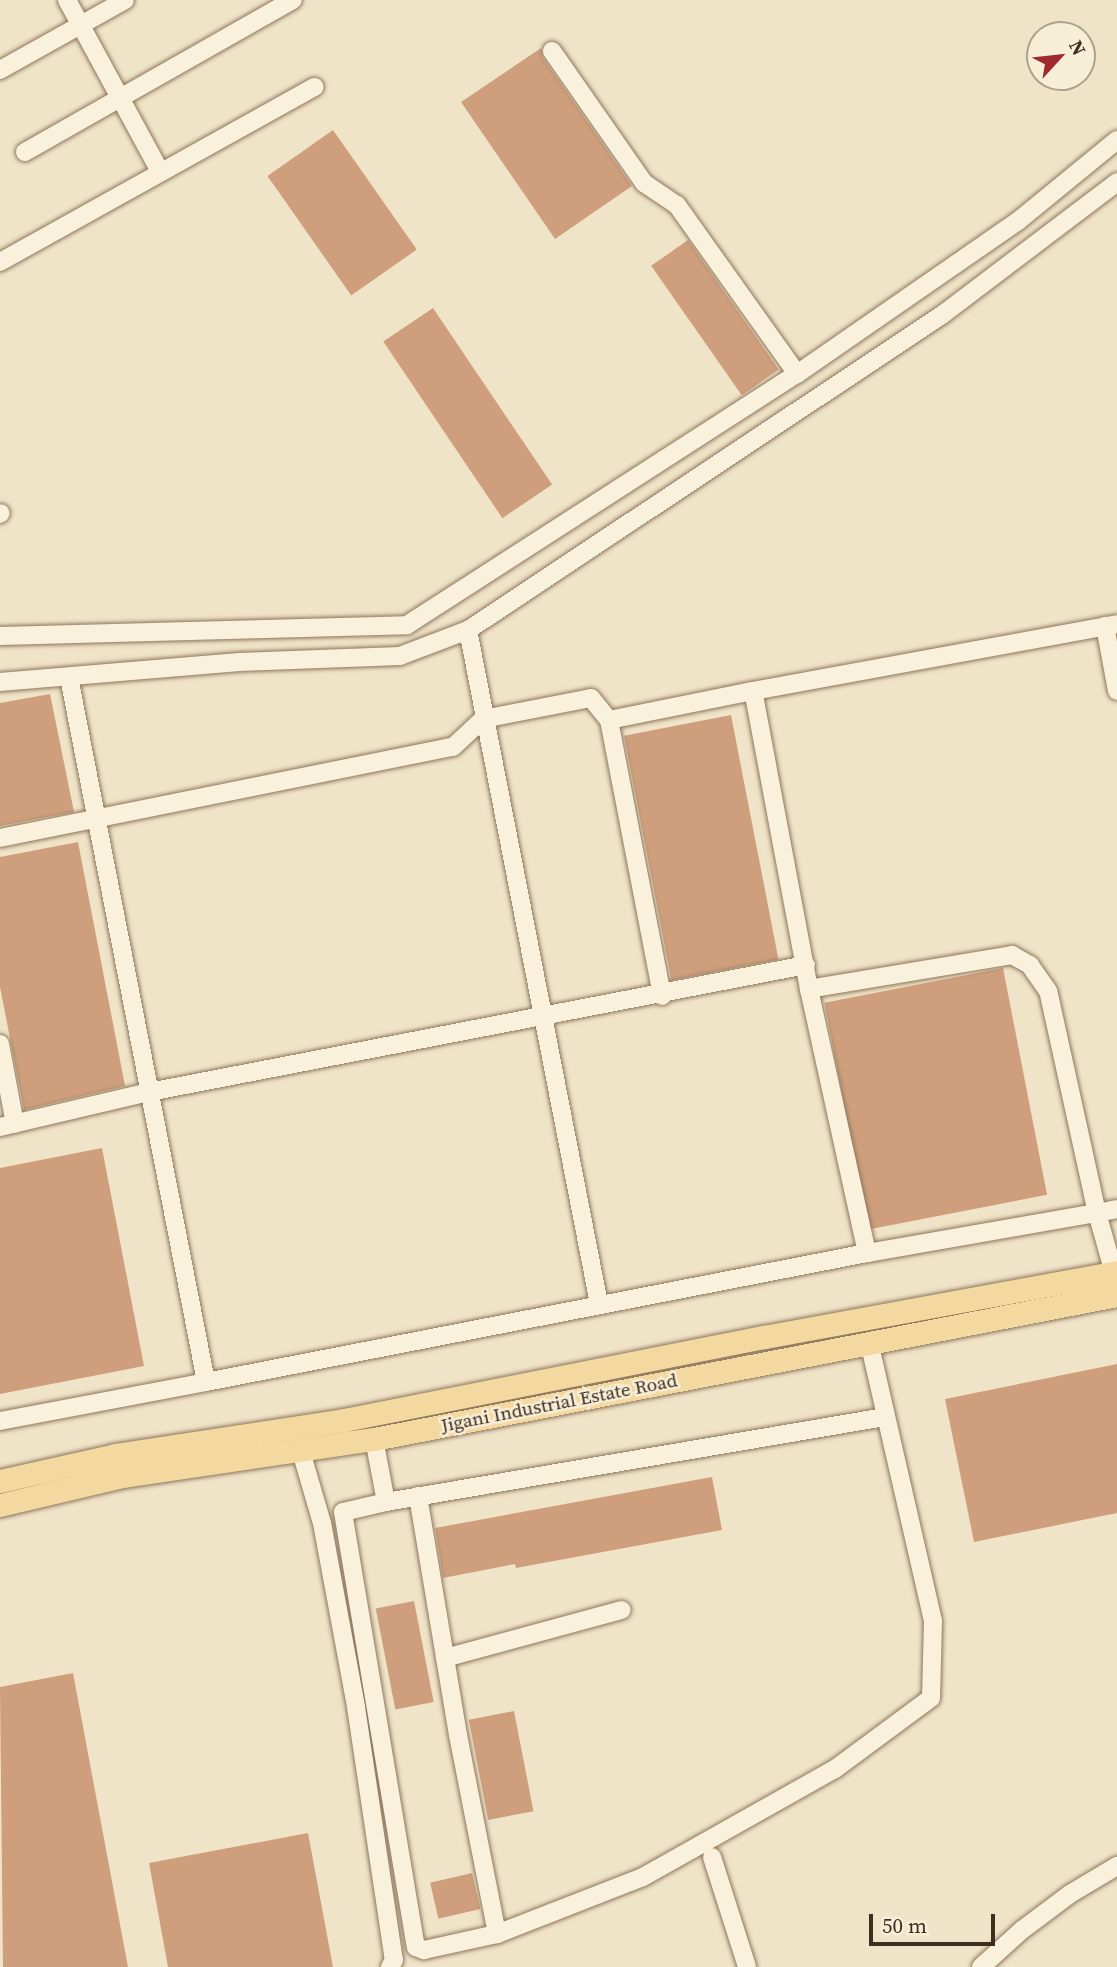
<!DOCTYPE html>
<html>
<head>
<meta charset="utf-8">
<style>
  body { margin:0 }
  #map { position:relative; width:1117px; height:1967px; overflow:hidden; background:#f0e4c8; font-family:"Source Serif 4",serif }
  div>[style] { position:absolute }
  .building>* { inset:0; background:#cf9f7d; transform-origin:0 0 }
  .roads { filter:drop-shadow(0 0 2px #8d765c) drop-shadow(0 0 2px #8d765c) }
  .minor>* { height:18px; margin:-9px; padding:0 9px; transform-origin:9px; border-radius:9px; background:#faf1dc }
  .major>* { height:23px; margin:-11.5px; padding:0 11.5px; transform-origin:11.5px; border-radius:11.5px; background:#f3d9a0 }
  span { translate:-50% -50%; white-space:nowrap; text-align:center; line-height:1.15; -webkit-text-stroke:5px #f7eed8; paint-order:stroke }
  .street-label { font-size:19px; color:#3d2e20 }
  .north { position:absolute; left:1026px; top:21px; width:70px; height:70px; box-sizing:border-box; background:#f7eed8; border:2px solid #ada18e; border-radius:50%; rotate:63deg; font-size:19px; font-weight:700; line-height:28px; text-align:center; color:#3d2e20 }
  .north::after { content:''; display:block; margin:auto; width:24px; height:32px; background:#9e2a2b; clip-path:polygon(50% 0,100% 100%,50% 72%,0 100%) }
  .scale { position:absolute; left:869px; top:1914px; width:126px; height:32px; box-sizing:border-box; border:4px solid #3d2e20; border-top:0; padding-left:9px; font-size:21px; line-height:24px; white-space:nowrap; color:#3d2e20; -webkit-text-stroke:5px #f7eed8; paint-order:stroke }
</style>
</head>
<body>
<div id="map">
  <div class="building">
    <div style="clip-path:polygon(541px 48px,543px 58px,632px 186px,555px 239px,461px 102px)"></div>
    <div style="left:333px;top:130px;width:146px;height:80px;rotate:55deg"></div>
    <div style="left:688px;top:240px;width:158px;height:45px;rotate:55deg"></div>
    <div style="left:433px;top:308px;width:213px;height:60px;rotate:56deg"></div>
    <div style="clip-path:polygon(50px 694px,74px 812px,0 826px,0 703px)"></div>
    <div style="left:731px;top:715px;width:249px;height:109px;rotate:79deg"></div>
    <div style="clip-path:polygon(78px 842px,125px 1086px,24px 1110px,0 987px,0 857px)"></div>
    <div style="left:1003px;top:968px;width:231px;height:182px;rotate:79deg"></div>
    <div style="clip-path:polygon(102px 1148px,144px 1366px,0 1394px,0 1168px)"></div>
    <div style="clip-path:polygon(1117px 1364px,1117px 1513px,974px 1542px,945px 1399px)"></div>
    <div style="clip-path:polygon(712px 1477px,722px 1530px,516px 1568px,515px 1564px,443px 1578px,435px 1528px)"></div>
    <div style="left:414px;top:1601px;width:103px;height:39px;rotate:79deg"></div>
    <div style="clip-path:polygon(73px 1673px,128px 1967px,3px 1967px,0 1687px)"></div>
    <div style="left:514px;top:1711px;width:102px;height:46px;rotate:79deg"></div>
    <div style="clip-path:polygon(308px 1833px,333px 1967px,168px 1967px,149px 1863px)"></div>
    <div style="left:472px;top:1873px;width:37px;height:43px;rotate:77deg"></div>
  </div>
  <div class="roads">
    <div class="minor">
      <div style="left:67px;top:0;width:195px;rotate:61.5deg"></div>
      <div style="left:552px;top:51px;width:161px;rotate:55.1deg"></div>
      <div style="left:644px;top:183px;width:40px;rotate:34deg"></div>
      <div style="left:677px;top:205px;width:207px;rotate:54.6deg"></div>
      <div style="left:0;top:70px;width:143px;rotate:-29.2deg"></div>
      <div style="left:25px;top:152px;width:308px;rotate:-29.6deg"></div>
      <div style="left:0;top:262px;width:360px;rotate:-29.1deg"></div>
      <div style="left:0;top:514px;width:1px;rotate:-45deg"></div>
      <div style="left:1105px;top:626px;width:66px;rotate:79.5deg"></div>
      <div style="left:468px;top:630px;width:687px;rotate:79deg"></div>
      <div style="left:0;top:636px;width:407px;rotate:-1.5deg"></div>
      <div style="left:407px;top:625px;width:464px;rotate:-32.8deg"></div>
      <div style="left:797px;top:374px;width:269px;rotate:-34.7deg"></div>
      <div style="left:1018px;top:221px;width:128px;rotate:-39.3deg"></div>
      <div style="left:69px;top:677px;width:718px;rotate:79deg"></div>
      <div style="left:206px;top:1382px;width:673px;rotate:-11.04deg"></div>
      <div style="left:867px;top:1253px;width:233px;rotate:-9.9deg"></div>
      <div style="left:1097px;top:1213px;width:227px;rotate:-102.4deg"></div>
      <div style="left:1048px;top:991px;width:32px;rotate:-125deg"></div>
      <div style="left:1030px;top:965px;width:21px;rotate:-151deg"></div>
      <div style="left:1012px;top:955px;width:206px;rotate:170.5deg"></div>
      <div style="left:0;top:682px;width:240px;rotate:-4.8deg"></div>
      <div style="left:239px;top:662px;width:161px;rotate:-2.1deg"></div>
      <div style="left:400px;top:656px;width:73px;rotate:-20.9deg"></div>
      <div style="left:468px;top:630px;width:569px;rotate:-33.61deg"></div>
      <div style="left:942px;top:315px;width:220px;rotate:-37.2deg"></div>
      <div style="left:609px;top:720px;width:281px;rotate:79.1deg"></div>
      <div style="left:0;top:838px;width:462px;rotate:-11.4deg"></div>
      <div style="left:453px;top:747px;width:41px;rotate:-43deg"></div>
      <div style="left:483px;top:719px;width:110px;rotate:-11deg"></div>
      <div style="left:591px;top:698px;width:28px;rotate:51deg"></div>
      <div style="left:609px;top:720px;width:147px;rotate:-11.4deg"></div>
      <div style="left:0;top:1044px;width:81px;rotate:79.4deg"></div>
      <div style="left:0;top:1127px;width:153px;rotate:-13.2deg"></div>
      <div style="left:149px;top:1092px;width:669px;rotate:-10.94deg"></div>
      <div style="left:867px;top:1253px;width:270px;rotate:-102.4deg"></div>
      <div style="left:809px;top:989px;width:303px;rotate:-100.6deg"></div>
      <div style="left:753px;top:691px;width:370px;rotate:-10.4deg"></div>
      <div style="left:1114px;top:1273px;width:62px;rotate:-105.8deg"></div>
      <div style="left:1097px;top:1213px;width:20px;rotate:-11deg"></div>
      <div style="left:0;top:1421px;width:210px;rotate:-10.7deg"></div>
      <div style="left:374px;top:1439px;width:64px;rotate:79.2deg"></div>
      <div style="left:386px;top:1502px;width:44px;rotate:166.9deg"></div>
      <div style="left:343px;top:1512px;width:441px;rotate:80.5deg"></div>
      <div style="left:416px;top:1947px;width:9px;rotate:21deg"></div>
      <div style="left:424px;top:1950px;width:75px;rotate:-12.4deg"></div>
      <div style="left:497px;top:1934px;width:157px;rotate:-21.3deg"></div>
      <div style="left:643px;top:1877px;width:220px;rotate:-29.4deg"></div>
      <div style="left:835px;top:1769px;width:119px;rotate:-36.5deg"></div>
      <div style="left:931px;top:1698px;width:77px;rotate:-88.5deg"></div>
      <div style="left:933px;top:1621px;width:286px;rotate:-102.9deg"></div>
      <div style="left:300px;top:1448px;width:78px;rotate:73.7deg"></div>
      <div style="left:322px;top:1523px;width:187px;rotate:79.5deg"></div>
      <div style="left:356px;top:1707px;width:256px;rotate:81.5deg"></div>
      <div style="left:394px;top:1960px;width:8px;rotate:120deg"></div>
      <div style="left:418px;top:1496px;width:242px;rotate:80.5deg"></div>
      <div style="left:458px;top:1735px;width:203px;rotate:78.9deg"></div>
      <div style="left:386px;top:1502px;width:506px;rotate:-9.67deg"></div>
      <div style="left:445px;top:1658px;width:183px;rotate:-15.2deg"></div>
      <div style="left:712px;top:1857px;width:115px;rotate:72.3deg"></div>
      <div style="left:981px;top:1967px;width:55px;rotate:-42.1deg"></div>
      <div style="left:1022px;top:1930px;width:60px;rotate:-36.9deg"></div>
      <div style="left:1070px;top:1894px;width:55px;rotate:-30.8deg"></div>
    </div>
    <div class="major">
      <div style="left:0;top:1481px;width:119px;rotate:-12.6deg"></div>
      <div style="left:116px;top:1455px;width:231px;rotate:-8.7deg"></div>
      <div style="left:344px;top:1420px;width:428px;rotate:-11.2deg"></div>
      <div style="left:764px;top:1337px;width:359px;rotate:-10.4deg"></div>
      <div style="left:0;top:1505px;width:126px;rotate:-13.3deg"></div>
      <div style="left:123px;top:1476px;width:254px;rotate:-8.4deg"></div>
      <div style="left:374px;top:1439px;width:757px;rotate:-10.97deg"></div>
    </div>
  </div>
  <div class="street-label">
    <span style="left:559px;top:1403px;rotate:-11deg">Jigani Industrial Estate Road</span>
  </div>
  <div class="north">N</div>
  <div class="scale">50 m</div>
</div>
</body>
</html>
